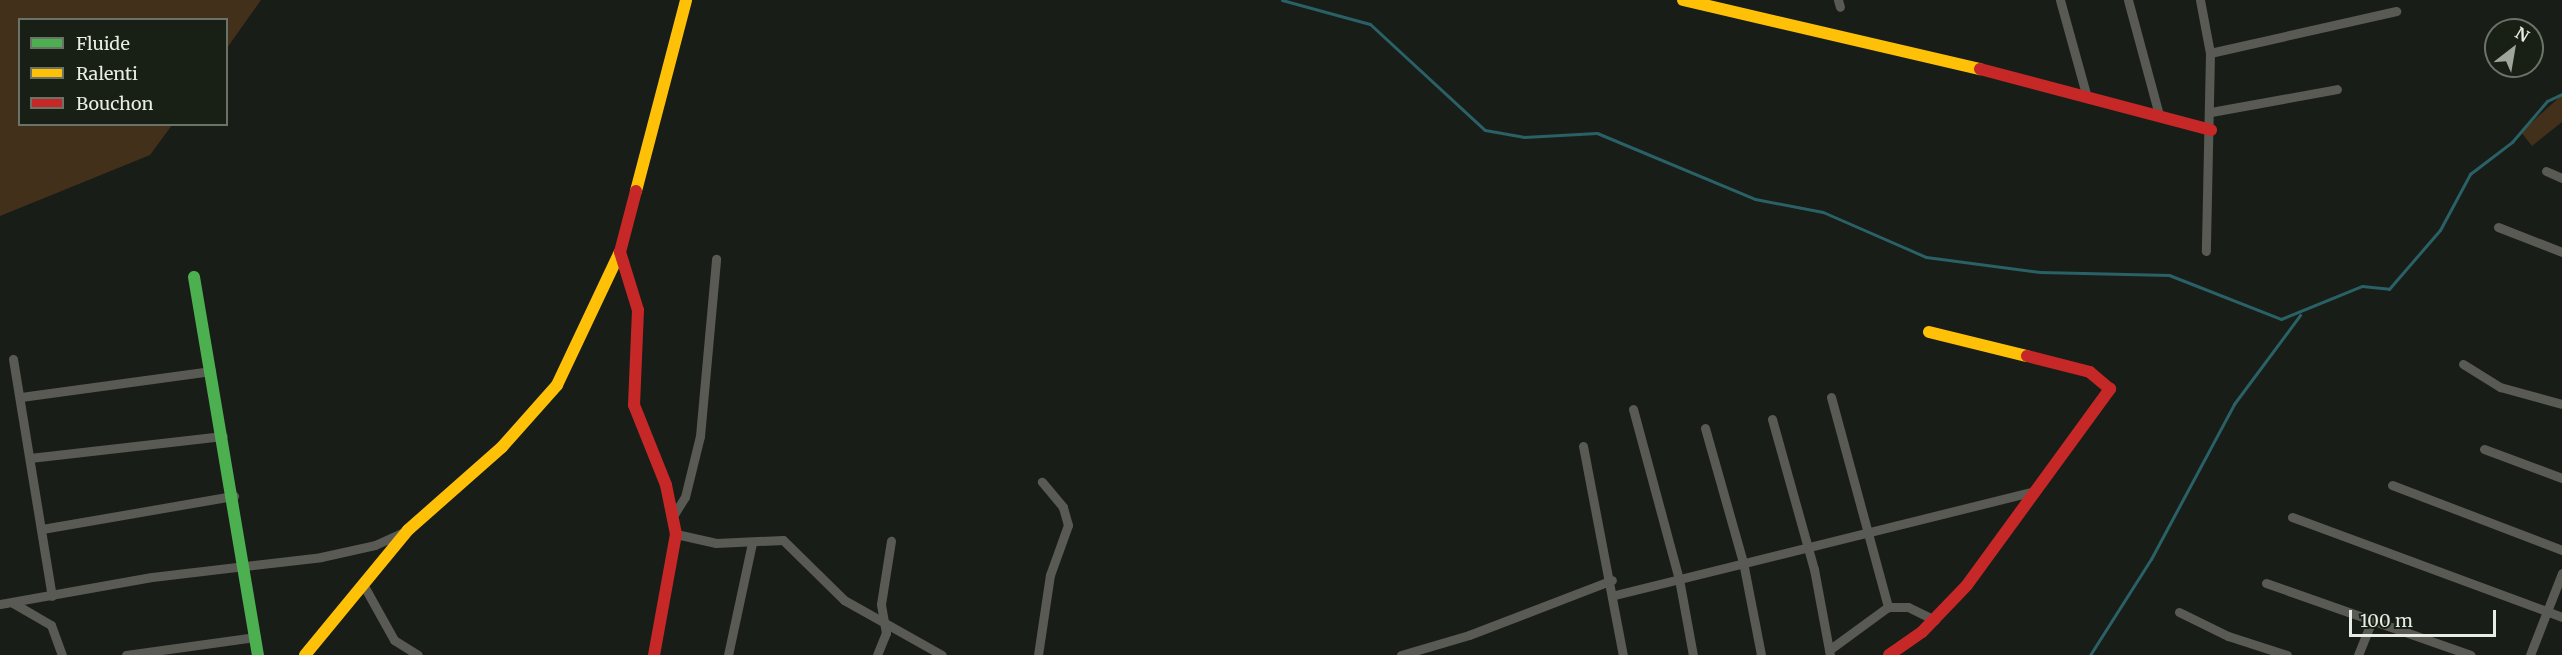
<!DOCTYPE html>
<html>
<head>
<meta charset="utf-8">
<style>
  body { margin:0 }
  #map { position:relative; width:2562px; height:655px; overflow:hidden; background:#191d18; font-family:Merriweather,serif }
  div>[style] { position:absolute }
  .green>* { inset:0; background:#43301a }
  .stream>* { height:3px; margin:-1.5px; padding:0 1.5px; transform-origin:1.5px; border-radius:1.5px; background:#296166 }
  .street>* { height:9px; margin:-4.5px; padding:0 4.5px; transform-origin:4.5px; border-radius:4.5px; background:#5a5a54 }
  .fast>* { height:12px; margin:-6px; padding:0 6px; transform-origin:6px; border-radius:6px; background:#4caf50 }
  .slow>* { height:12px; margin:-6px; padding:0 6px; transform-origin:6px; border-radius:6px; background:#ffc107 }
  .jam>* { height:12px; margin:-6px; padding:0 6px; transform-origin:6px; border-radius:6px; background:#c62828 }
  span { translate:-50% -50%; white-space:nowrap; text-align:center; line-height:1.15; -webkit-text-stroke:5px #182015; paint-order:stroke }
  .legend { position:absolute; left:18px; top:18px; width:210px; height:108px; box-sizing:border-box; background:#182015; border:2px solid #6b7268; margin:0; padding:8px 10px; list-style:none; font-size:18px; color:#e7ece4 }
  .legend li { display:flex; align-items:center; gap:12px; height:30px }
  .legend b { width:30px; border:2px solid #6b7268 }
  .north { position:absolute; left:2484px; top:18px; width:60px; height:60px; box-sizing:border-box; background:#182015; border:2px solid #6b7268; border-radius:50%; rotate:31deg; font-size:16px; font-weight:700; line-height:24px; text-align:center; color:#e7ece4 }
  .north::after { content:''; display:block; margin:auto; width:21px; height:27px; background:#9fa49d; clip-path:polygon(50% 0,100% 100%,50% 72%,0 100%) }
  .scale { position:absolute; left:2349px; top:610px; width:147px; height:27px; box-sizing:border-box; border:3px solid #e7ece4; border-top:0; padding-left:8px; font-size:18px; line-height:21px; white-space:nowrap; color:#e7ece4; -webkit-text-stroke:4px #182015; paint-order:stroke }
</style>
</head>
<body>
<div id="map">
  <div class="green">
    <div style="clip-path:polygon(0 0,261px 0,227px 48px,226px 20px,20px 20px,20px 124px,172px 125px,150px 155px,0 216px)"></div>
    <div style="clip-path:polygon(2562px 95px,2562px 122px,2532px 146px,2521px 132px)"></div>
  </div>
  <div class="stream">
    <div style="left:1282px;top:0;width:91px;rotate:15.3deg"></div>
    <div style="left:1370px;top:24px;width:156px;rotate:42.7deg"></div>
    <div style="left:1485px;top:130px;width:40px;rotate:10deg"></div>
    <div style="left:1524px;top:137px;width:73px;rotate:-3.1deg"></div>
    <div style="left:1597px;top:133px;width:171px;rotate:22.7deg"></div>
    <div style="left:1755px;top:199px;width:69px;rotate:10.8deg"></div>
    <div style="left:1823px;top:212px;width:112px;rotate:23.6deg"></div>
    <div style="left:1926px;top:257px;width:115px;rotate:7.5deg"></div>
    <div style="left:2040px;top:272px;width:129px;rotate:1.3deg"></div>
    <div style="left:2169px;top:275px;width:120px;rotate:21.4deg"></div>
    <div style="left:2281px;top:319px;width:87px;rotate:-22.2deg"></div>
    <div style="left:2362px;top:286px;width:27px;rotate:6deg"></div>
    <div style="left:2389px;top:289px;width:78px;rotate:-49.2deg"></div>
    <div style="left:2440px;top:230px;width:64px;rotate:-61.8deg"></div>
    <div style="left:2470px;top:174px;width:53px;rotate:-37.3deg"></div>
    <div style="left:2512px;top:142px;width:54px;rotate:-49.5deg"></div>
    <div style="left:2547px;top:101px;width:17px;rotate:-25deg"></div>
    <div style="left:2090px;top:655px;width:114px;rotate:-57.6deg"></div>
    <div style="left:2151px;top:559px;width:176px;rotate:-61.8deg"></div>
    <div style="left:2234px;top:404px;width:111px;rotate:-53.4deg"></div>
  </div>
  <div class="street">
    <div style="left:1838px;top:0;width:7px;rotate:74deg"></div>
    <div style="left:2060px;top:0;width:98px;rotate:74.5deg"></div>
    <div style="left:2128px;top:0;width:119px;rotate:74.9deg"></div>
    <div style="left:2200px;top:0;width:54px;rotate:79.3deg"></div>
    <div style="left:2210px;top:53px;width:198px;rotate:91.2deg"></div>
    <div style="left:2210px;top:53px;width:191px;rotate:-12.7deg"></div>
    <div style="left:2211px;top:112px;width:128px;rotate:-10.3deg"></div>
    <div style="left:2546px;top:171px;width:17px;rotate:24deg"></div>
    <div style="left:2498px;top:227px;width:69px;rotate:21.3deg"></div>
    <div style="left:13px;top:359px;width:240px;rotate:80.7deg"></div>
    <div style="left:2463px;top:364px;width:44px;rotate:31.9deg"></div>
    <div style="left:2500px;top:387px;width:64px;rotate:15.3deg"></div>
    <div style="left:21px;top:397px;width:192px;rotate:-7.8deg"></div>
    <div style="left:1831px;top:397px;width:218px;rotate:74.8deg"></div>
    <div style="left:1633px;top:409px;width:176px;rotate:74.9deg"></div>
    <div style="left:1679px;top:579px;width:77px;rotate:79.6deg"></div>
    <div style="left:1772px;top:419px;width:156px;rotate:74.4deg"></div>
    <div style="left:1814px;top:569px;width:87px;rotate:79.5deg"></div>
    <div style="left:1705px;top:428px;width:139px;rotate:74.2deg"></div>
    <div style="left:1743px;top:562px;width:95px;rotate:79deg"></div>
    <div style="left:1583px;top:446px;width:213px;rotate:79.2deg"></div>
    <div style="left:2484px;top:449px;width:83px;rotate:20.4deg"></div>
    <div style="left:30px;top:458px;width:194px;rotate:-6.5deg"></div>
    <div style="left:2392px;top:485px;width:182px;rotate:20.9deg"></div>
    <div style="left:673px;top:516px;width:22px;rotate:-58deg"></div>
    <div style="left:685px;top:497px;width:63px;rotate:-76.2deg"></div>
    <div style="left:700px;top:436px;width:178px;rotate:-84.8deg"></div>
    <div style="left:2292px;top:517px;width:288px;rotate:20.3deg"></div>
    <div style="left:42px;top:529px;width:195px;rotate:-9.8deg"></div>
    <div style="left:676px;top:534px;width:41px;rotate:12.7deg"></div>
    <div style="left:716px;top:543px;width:67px;rotate:-2.6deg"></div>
    <div style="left:783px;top:540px;width:86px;rotate:44.5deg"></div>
    <div style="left:844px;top:600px;width:112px;rotate:29.3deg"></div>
    <div style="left:2266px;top:583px;width:217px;rotate:19.4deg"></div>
    <div style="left:364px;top:586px;width:62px;rotate:60.9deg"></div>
    <div style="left:394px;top:640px;width:28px;rotate:32deg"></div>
    <div style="left:1615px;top:595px;width:433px;rotate:-13.9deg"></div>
    <div style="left:13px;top:603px;width:44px;rotate:30.1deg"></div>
    <div style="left:51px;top:625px;width:32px;rotate:70deg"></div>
    <div style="left:0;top:604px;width:154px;rotate:-10.1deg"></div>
    <div style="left:152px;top:577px;width:170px;rotate:-6.7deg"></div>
    <div style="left:321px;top:557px;width:55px;rotate:-12.5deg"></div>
    <div style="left:375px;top:545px;width:32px;rotate:-24deg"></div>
    <div style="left:2179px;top:612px;width:55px;rotate:26.1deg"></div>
    <div style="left:2228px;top:636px;width:62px;rotate:17.9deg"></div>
    <div style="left:1829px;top:650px;width:73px;rotate:-36.1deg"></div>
    <div style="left:1888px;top:607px;width:20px"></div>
    <div style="left:1908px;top:607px;width:30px;rotate:26deg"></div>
    <div style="left:126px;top:655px;width:131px;rotate:-7.9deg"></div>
    <div style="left:728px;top:655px;width:115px;rotate:-77.9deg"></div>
    <div style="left:877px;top:655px;width:24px;rotate:-68deg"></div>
    <div style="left:886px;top:633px;width:29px;rotate:-100deg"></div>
    <div style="left:881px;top:604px;width:64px;rotate:-81deg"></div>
    <div style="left:1038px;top:655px;width:81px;rotate:-81.5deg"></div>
    <div style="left:1050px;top:575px;width:53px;rotate:-70.2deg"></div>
    <div style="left:1068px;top:525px;width:19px;rotate:-106deg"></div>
    <div style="left:1063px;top:507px;width:33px;rotate:-130deg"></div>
    <div style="left:1401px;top:655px;width:71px;rotate:-16.4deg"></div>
    <div style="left:1469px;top:635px;width:153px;rotate:-21deg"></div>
    <div style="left:2358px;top:655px;width:38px;rotate:-68deg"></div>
    <div style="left:2530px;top:655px;width:88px;rotate:-68.7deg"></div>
  </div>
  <div class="fast">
    <div style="left:194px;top:277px;width:383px;rotate:80.4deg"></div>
  </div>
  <div class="slow">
    <div style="left:1683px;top:0;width:305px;rotate:13.1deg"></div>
    <div style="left:636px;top:191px;width:197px;rotate:-75.3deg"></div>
    <div style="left:1929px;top:332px;width:101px;rotate:13.8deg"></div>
    <div style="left:305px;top:655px;width:162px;rotate:-50.5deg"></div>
    <div style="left:408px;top:530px;width:125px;rotate:-41.4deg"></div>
    <div style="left:502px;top:447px;width:83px;rotate:-48.4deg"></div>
    <div style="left:557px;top:385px;width:147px;rotate:-64.7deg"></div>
  </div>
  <div class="jam">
    <div style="left:1980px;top:69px;width:239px;rotate:14.8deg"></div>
    <div style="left:636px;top:191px;width:63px;rotate:104.7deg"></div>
    <div style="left:620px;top:252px;width:61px;rotate:72.8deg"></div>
    <div style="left:638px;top:310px;width:95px;rotate:92.4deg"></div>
    <div style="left:634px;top:405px;width:86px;rotate:68.2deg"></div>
    <div style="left:666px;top:485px;width:50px;rotate:78.5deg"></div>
    <div style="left:676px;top:534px;width:123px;rotate:100.3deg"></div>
    <div style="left:1889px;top:655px;width:40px;rotate:-34.9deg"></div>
    <div style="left:1922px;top:632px;width:65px;rotate:-46.2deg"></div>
    <div style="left:1967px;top:585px;width:243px;rotate:-53.9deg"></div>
    <div style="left:2110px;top:389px;width:26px;rotate:-140deg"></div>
    <div style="left:2090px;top:372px;width:65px;rotate:-165.7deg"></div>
  </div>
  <ul class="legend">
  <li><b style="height:8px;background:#4caf50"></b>Fluide</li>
  <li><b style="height:8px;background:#ffc107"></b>Ralenti</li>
  <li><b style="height:8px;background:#c62828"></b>Bouchon</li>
  </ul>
  <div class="north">N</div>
  <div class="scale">100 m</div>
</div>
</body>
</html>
